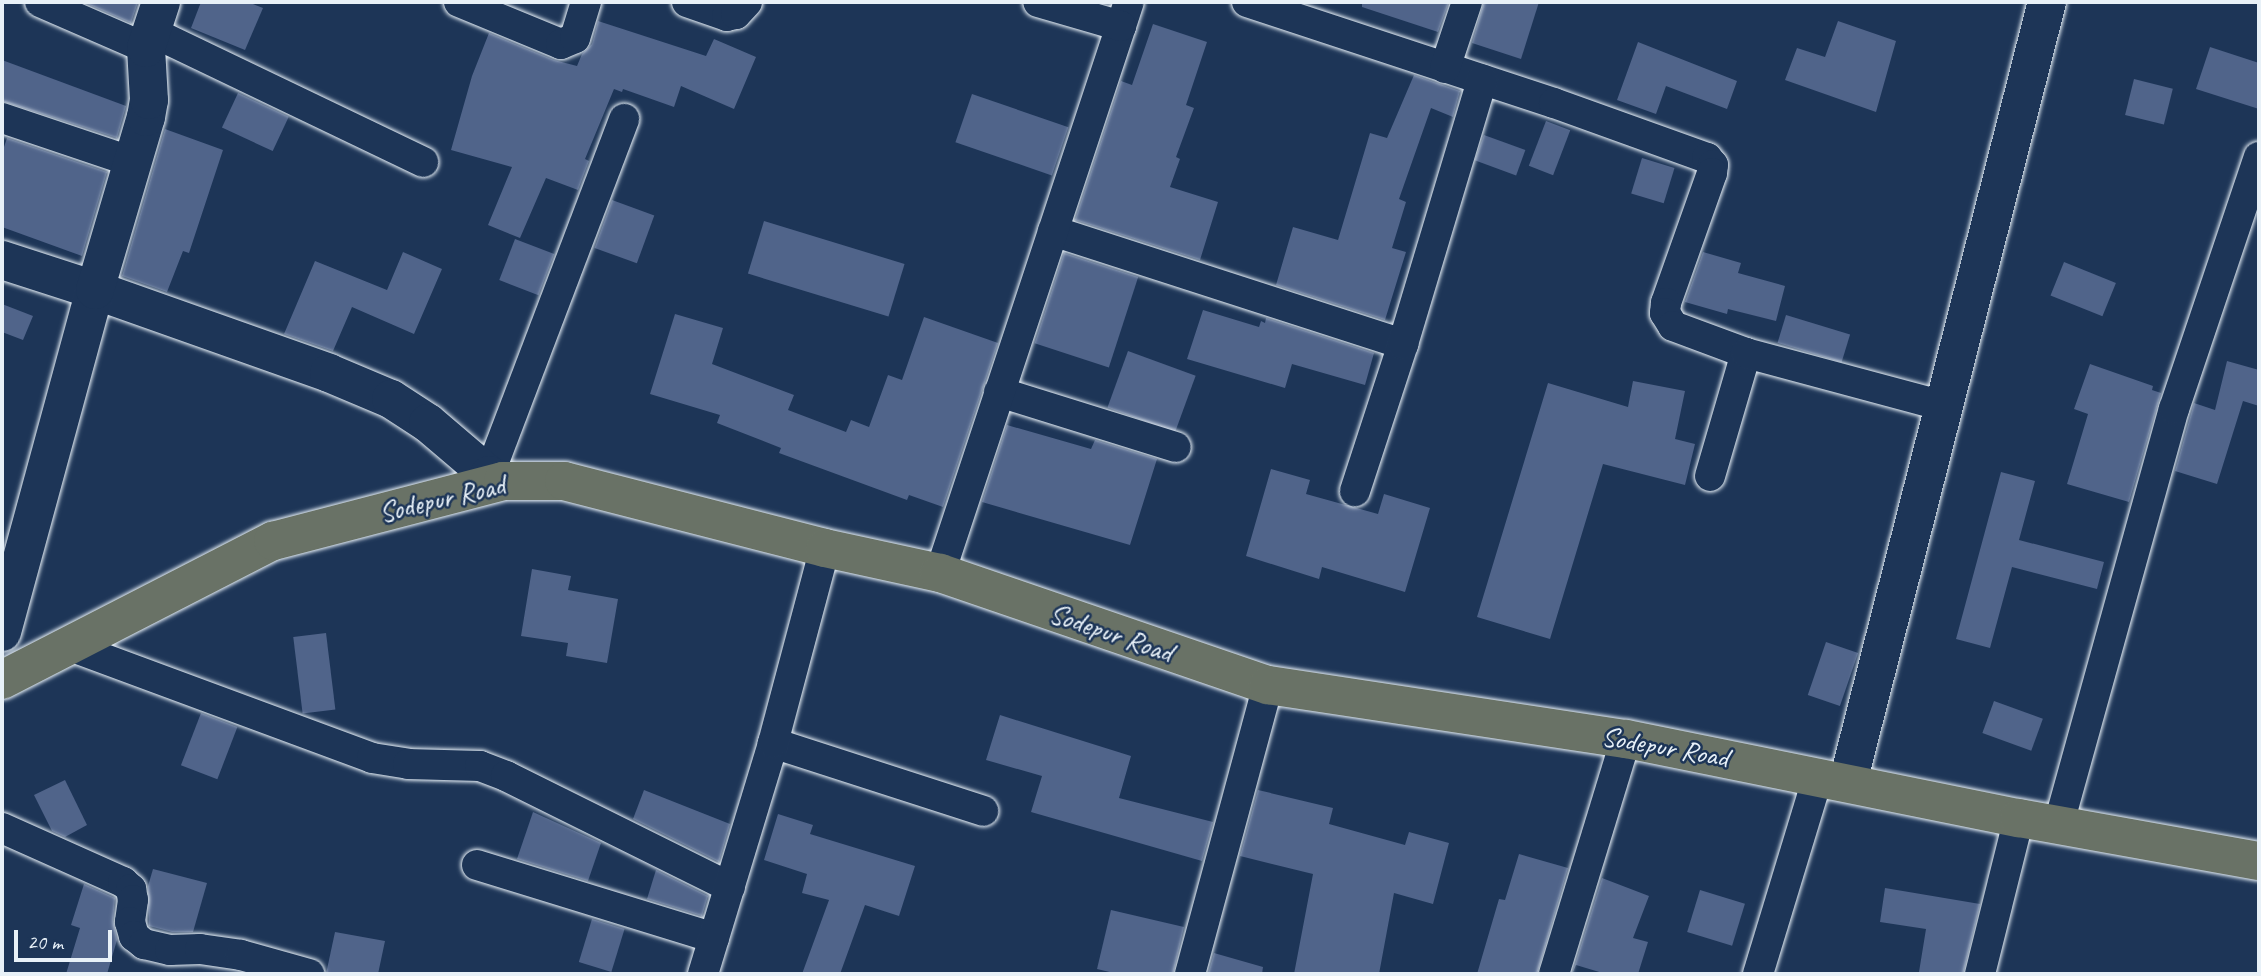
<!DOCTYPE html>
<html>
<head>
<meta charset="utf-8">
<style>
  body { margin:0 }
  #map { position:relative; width:2261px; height:976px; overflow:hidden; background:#1d3557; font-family:Caveat,sans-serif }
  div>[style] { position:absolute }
  .building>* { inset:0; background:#50648a; transform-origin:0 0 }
  .roads { filter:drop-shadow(0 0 2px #e8f1f8) drop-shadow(0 0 2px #e8f1f8) }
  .street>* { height:30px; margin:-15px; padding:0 15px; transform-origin:15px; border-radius:15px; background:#1d3557 }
  .secondary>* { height:38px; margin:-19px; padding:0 19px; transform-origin:19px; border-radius:19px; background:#1d3557 }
  .primary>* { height:38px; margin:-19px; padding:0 19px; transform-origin:19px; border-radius:19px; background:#697266 }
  span { translate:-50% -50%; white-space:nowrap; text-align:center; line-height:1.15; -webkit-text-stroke:5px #1d3557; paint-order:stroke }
  .street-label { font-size:28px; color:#e8f1f8 }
  .frame { position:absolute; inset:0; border:4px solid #e8f1f8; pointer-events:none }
  .scale { position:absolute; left:14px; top:930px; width:98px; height:32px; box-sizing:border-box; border:4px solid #e8f1f8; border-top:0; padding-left:9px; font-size:21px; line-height:24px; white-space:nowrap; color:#e8f1f8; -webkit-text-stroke:5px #1d3557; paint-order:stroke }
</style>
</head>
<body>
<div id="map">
  <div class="building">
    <div style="clip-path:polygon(83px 2px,138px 2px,131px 23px)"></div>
    <div style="clip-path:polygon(201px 2px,248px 2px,263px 8px,245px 50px,191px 28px)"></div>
    <div style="clip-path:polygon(1362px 2px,1449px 2px,1438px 32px,1362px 7px)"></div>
    <div style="clip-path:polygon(1484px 2px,1539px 2px,1521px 59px,1472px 43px)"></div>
    <div style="clip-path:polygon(598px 21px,706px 56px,714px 39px,756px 57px,734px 109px,681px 86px,674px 107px,623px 89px,622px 92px,614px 89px,585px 159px,589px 161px,578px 190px,546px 178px,520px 238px,488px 225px,512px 167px,451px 150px,472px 76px,489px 33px,554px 60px,577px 66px,582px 54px,592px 44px)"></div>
    <div style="clip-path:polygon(1838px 21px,1896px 41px,1876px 112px,1785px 80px,1797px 48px,1825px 57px)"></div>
    <div style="clip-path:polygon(1153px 24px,1207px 42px,1186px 105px,1194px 108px,1176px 157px,1180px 159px,1170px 187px,1218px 202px,1200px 260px,1075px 220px,1121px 81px,1132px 85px)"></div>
    <div style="clip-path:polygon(1638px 42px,1737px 81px,1727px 109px,1666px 86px,1656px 114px,1617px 100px)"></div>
    <div style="clip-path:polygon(2210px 47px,2259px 63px,2259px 109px,2196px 89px)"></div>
    <div style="clip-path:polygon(2px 60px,126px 106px,117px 138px,2px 101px)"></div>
    <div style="clip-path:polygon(1414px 75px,1460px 91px,1453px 117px,1431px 108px,1399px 199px,1406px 202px,1392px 248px,1406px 252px,1385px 320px,1276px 285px,1293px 227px,1338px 240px,1370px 133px,1387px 138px)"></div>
    <div style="left:2134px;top:79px;width:40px;height:37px;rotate:14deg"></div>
    <div style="left:238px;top:93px;width:56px;height:38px;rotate:25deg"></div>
    <div style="left:972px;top:94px;width:102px;height:51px;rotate:19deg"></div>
    <div style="left:1546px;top:121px;width:26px;height:48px;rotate:21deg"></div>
    <div style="clip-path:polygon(165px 129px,223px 150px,189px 253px,183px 251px,167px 292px,122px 276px)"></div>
    <div style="left:1484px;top:135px;width:44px;height:27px;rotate:20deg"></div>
    <div style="clip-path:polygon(7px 138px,107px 172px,82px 256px,2px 227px,2px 153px)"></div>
    <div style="left:1642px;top:158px;width:34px;height:37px;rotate:17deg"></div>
    <div style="left:612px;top:200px;width:45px;height:51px;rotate:20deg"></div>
    <div style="left:764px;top:221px;width:147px;height:55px;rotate:17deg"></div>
    <div style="left:515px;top:239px;width:42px;height:44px;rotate:21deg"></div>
    <div style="clip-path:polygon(403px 252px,442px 269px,414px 334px,352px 307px,333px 351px,284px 334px,315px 261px,387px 290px)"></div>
    <div style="clip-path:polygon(1703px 252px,1741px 263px,1738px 273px,1785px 286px,1776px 321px,1728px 309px,1727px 314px,1685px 302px)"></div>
    <div style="left:1064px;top:253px;width:78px;height:95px;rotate:18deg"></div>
    <div style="left:2064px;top:262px;width:56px;height:36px;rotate:22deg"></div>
    <div style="clip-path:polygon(2px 304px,33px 316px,23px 340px,2px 332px)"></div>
    <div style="clip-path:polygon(1203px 310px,1259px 327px,1261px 321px,1265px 323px,1266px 318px,1374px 353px,1365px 385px,1292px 364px,1285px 388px,1187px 359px)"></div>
    <div style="clip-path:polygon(675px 314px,723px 328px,712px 364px,794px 395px,788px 410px,846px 432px,851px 420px,869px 427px,888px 375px,902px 380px,924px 317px,998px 343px,943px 507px,909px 495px,907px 500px,779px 453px,781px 448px,717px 423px,720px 415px,650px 394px)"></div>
    <div style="left:1786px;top:315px;width:67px;height:29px;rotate:17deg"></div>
    <div style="left:1128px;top:351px;width:72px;height:60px;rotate:20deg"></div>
    <div style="clip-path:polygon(2227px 361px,2259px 370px,2259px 406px,2243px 401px,2217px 484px,2175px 471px,2194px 403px,2215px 410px)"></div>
    <div style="clip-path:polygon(2090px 364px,2153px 386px,2152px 390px,2161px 393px,2129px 502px,2067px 484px,2088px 414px,2074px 409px)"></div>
    <div style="clip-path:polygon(1633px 381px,1685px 391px,1675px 439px,1695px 444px,1685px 485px,1603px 464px,1550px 639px,1477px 617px,1548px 383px,1628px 407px)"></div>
    <div style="clip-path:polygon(1007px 425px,1091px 449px,1095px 440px,1157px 459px,1130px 545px,982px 502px)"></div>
    <div style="clip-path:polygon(1271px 469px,1310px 480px,1306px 494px,1378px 514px,1384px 494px,1430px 508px,1405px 592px,1322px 567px,1319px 579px,1246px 556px)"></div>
    <div style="clip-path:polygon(2001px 472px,2035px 481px,2019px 540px,2104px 562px,2097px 589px,2012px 567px,1990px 648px,1956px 639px)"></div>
    <div style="clip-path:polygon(532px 569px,571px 576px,568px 590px,618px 599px,607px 663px,566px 656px,568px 643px,521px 636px)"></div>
    <div style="left:326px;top:633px;width:77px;height:33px;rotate:83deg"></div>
    <div style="left:1826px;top:642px;width:34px;height:56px;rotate:19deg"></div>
    <div style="left:1994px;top:701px;width:52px;height:34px;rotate:20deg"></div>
    <div style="left:201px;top:713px;width:39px;height:56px;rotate:21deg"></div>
    <div style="clip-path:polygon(1000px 715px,1131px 756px,1119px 798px,1213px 822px,1202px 861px,1031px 812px,1042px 776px,986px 760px)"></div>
    <div style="clip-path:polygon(65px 780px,87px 825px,65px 837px,52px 831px,34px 795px)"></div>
    <div style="clip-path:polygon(644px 790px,730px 824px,719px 862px,633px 819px)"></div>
    <div style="clip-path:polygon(1258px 790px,1333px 808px,1329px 824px,1405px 845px,1409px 832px,1449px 843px,1433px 904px,1394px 893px,1379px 974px,1294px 974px,1313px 874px,1240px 856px)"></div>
    <div style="clip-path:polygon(533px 812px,601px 843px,588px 881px,517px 859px)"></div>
    <div style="clip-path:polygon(778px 814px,813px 825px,810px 834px,915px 866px,899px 916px,865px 905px,840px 974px,802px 974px,829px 900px,802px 893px,807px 874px,764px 860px)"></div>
    <div style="clip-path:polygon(1519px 854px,1568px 868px,1537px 974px,1477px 974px,1499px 899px,1505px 900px)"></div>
    <div style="clip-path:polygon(153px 869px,207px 883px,193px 932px,172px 932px,149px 926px,148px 886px)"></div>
    <div style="clip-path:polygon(656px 870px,708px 896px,702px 916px,647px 899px)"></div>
    <div style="clip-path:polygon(1602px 878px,1649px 896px,1633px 938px,1648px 942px,1638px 974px,1606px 974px,1576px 965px,1572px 974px)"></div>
    <div style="clip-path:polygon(84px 884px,115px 898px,113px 920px,117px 940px,107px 974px,66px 974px,80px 928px,71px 925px)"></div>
    <div style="clip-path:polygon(1885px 888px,1980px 904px,1963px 974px,1919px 972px,1926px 929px,1880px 922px)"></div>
    <div style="left:1700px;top:890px;width:47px;height:44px;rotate:17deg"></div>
    <div style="clip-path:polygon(1111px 910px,1184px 927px,1173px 974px,1118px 974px,1097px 969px)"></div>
    <div style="left:592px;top:919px;width:34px;height:45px;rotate:17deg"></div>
    <div style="clip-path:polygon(335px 932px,385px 941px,378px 974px,326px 974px)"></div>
    <div style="clip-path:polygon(1214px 953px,1263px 967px,1262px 974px,1208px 974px)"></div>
  </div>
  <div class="roads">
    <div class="street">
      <div style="left:40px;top:2px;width:116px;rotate:23.5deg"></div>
      <div style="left:459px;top:2px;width:110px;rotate:22.4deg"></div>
      <div style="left:561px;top:44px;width:15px;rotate:-23deg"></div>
      <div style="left:575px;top:38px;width:38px;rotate:-73deg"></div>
      <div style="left:687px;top:2px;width:42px;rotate:19.3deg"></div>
      <div style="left:727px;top:16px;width:9px;rotate:-13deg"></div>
      <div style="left:736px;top:14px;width:16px;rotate:-47deg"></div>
      <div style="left:1247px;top:2px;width:323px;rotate:18.2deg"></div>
      <div style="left:1554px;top:103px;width:163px;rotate:19.8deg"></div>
      <div style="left:1707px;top:158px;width:9px;rotate:49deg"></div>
      <div style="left:1713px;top:165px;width:8px;rotate:97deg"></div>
      <div style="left:1712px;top:173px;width:138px;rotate:109.5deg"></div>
      <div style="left:1666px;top:303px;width:10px;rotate:96deg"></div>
      <div style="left:1665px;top:313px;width:15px;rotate:58deg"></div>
      <div style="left:1673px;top:326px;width:78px;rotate:20.3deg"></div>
      <div style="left:1746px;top:353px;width:128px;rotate:106.3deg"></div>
      <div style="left:1121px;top:26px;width:25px;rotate:-72deg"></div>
      <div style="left:150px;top:31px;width:303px;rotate:25.6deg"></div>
      <div style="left:1445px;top:68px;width:70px;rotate:-71.6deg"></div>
      <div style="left:2px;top:118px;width:138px;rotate:18.6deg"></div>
      <div style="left:1053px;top:231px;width:368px;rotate:17.9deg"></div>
      <div style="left:1403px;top:344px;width:155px;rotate:108.1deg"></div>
      <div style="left:1403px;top:344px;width:276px;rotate:-73.3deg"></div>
      <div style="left:1746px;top:353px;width:205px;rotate:15deg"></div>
      <div style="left:999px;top:392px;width:185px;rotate:17.3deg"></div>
      <div style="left:489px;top:475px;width:381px;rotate:-69.2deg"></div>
      <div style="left:940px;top:573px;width:576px;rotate:-71.69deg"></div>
      <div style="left:1121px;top:26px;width:86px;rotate:-163.9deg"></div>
      <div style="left:67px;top:645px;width:325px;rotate:20.3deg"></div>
      <div style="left:372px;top:758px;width:36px;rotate:9deg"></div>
      <div style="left:408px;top:764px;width:72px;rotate:1.6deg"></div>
      <div style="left:480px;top:766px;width:28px;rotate:21deg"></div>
      <div style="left:506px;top:776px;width:250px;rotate:26.4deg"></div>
      <div style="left:773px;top:743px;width:221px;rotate:17.9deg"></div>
      <div style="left:2059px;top:823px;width:430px;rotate:-74.5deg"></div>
      <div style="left:2174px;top:409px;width:266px;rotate:-71.4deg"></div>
      <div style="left:2px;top:828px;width:133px;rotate:24.1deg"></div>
      <div style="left:123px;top:882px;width:11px;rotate:41deg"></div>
      <div style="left:131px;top:889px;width:11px;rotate:80deg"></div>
      <div style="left:133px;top:900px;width:22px;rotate:98deg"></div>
      <div style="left:130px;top:922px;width:15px;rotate:74deg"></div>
      <div style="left:134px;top:936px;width:13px;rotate:39deg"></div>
      <div style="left:144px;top:944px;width:27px;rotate:13deg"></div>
      <div style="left:170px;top:950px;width:30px;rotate:-2deg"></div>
      <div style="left:200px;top:949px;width:41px;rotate:8.3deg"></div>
      <div style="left:241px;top:955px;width:71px;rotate:15.6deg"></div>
      <div style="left:477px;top:865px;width:248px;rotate:17.1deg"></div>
      <div style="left:703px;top:974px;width:241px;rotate:-73.1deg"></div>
      <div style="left:773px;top:743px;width:202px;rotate:-75.1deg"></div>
      <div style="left:1190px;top:974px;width:299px;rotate:-74.9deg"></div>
      <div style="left:1554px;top:974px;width:246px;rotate:-73deg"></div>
      <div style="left:1758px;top:974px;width:207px;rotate:-73.1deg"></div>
      <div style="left:1980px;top:974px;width:161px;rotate:-76deg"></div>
    </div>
    <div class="secondary">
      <div style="left:2px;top:260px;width:98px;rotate:17.9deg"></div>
      <div style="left:95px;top:290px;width:248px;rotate:19.5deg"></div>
      <div style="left:329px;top:373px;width:67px;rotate:22.8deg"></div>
      <div style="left:391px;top:399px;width:44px;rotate:33deg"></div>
      <div style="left:428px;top:423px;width:80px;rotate:40.4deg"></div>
      <div style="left:489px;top:475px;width:15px;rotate:23deg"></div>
      <div style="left:2px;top:632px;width:354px;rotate:-74.8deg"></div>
      <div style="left:95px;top:290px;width:180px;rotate:-73.6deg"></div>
      <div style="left:146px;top:117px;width:17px;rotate:-80deg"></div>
      <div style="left:149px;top:100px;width:52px;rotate:-93.3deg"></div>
      <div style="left:146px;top:48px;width:48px;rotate:-71.9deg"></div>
      <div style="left:1848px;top:782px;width:805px;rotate:-75.69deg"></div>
    </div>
    <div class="primary">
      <div style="left:2px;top:680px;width:305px;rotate:-27.2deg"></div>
      <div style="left:273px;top:541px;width:238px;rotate:-14.6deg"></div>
      <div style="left:503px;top:481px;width:61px"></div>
      <div style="left:564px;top:481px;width:269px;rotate:14.4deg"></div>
      <div style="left:825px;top:548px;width:118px;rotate:12.3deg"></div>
      <div style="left:940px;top:573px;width:347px;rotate:18.9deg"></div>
      <div style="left:1268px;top:685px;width:362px;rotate:8.6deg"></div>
      <div style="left:1626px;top:739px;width:401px;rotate:11.4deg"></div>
      <div style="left:2019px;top:818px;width:244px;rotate:10.2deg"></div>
    </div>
  </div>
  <div class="street-label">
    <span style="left:442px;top:499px;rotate:-13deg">Sodepur Road</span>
    <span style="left:1111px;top:633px;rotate:19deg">Sodepur Road</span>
    <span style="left:1665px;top:747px;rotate:10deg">Sodepur Road</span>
  </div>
  <div class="frame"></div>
  <div class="scale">20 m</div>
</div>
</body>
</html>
